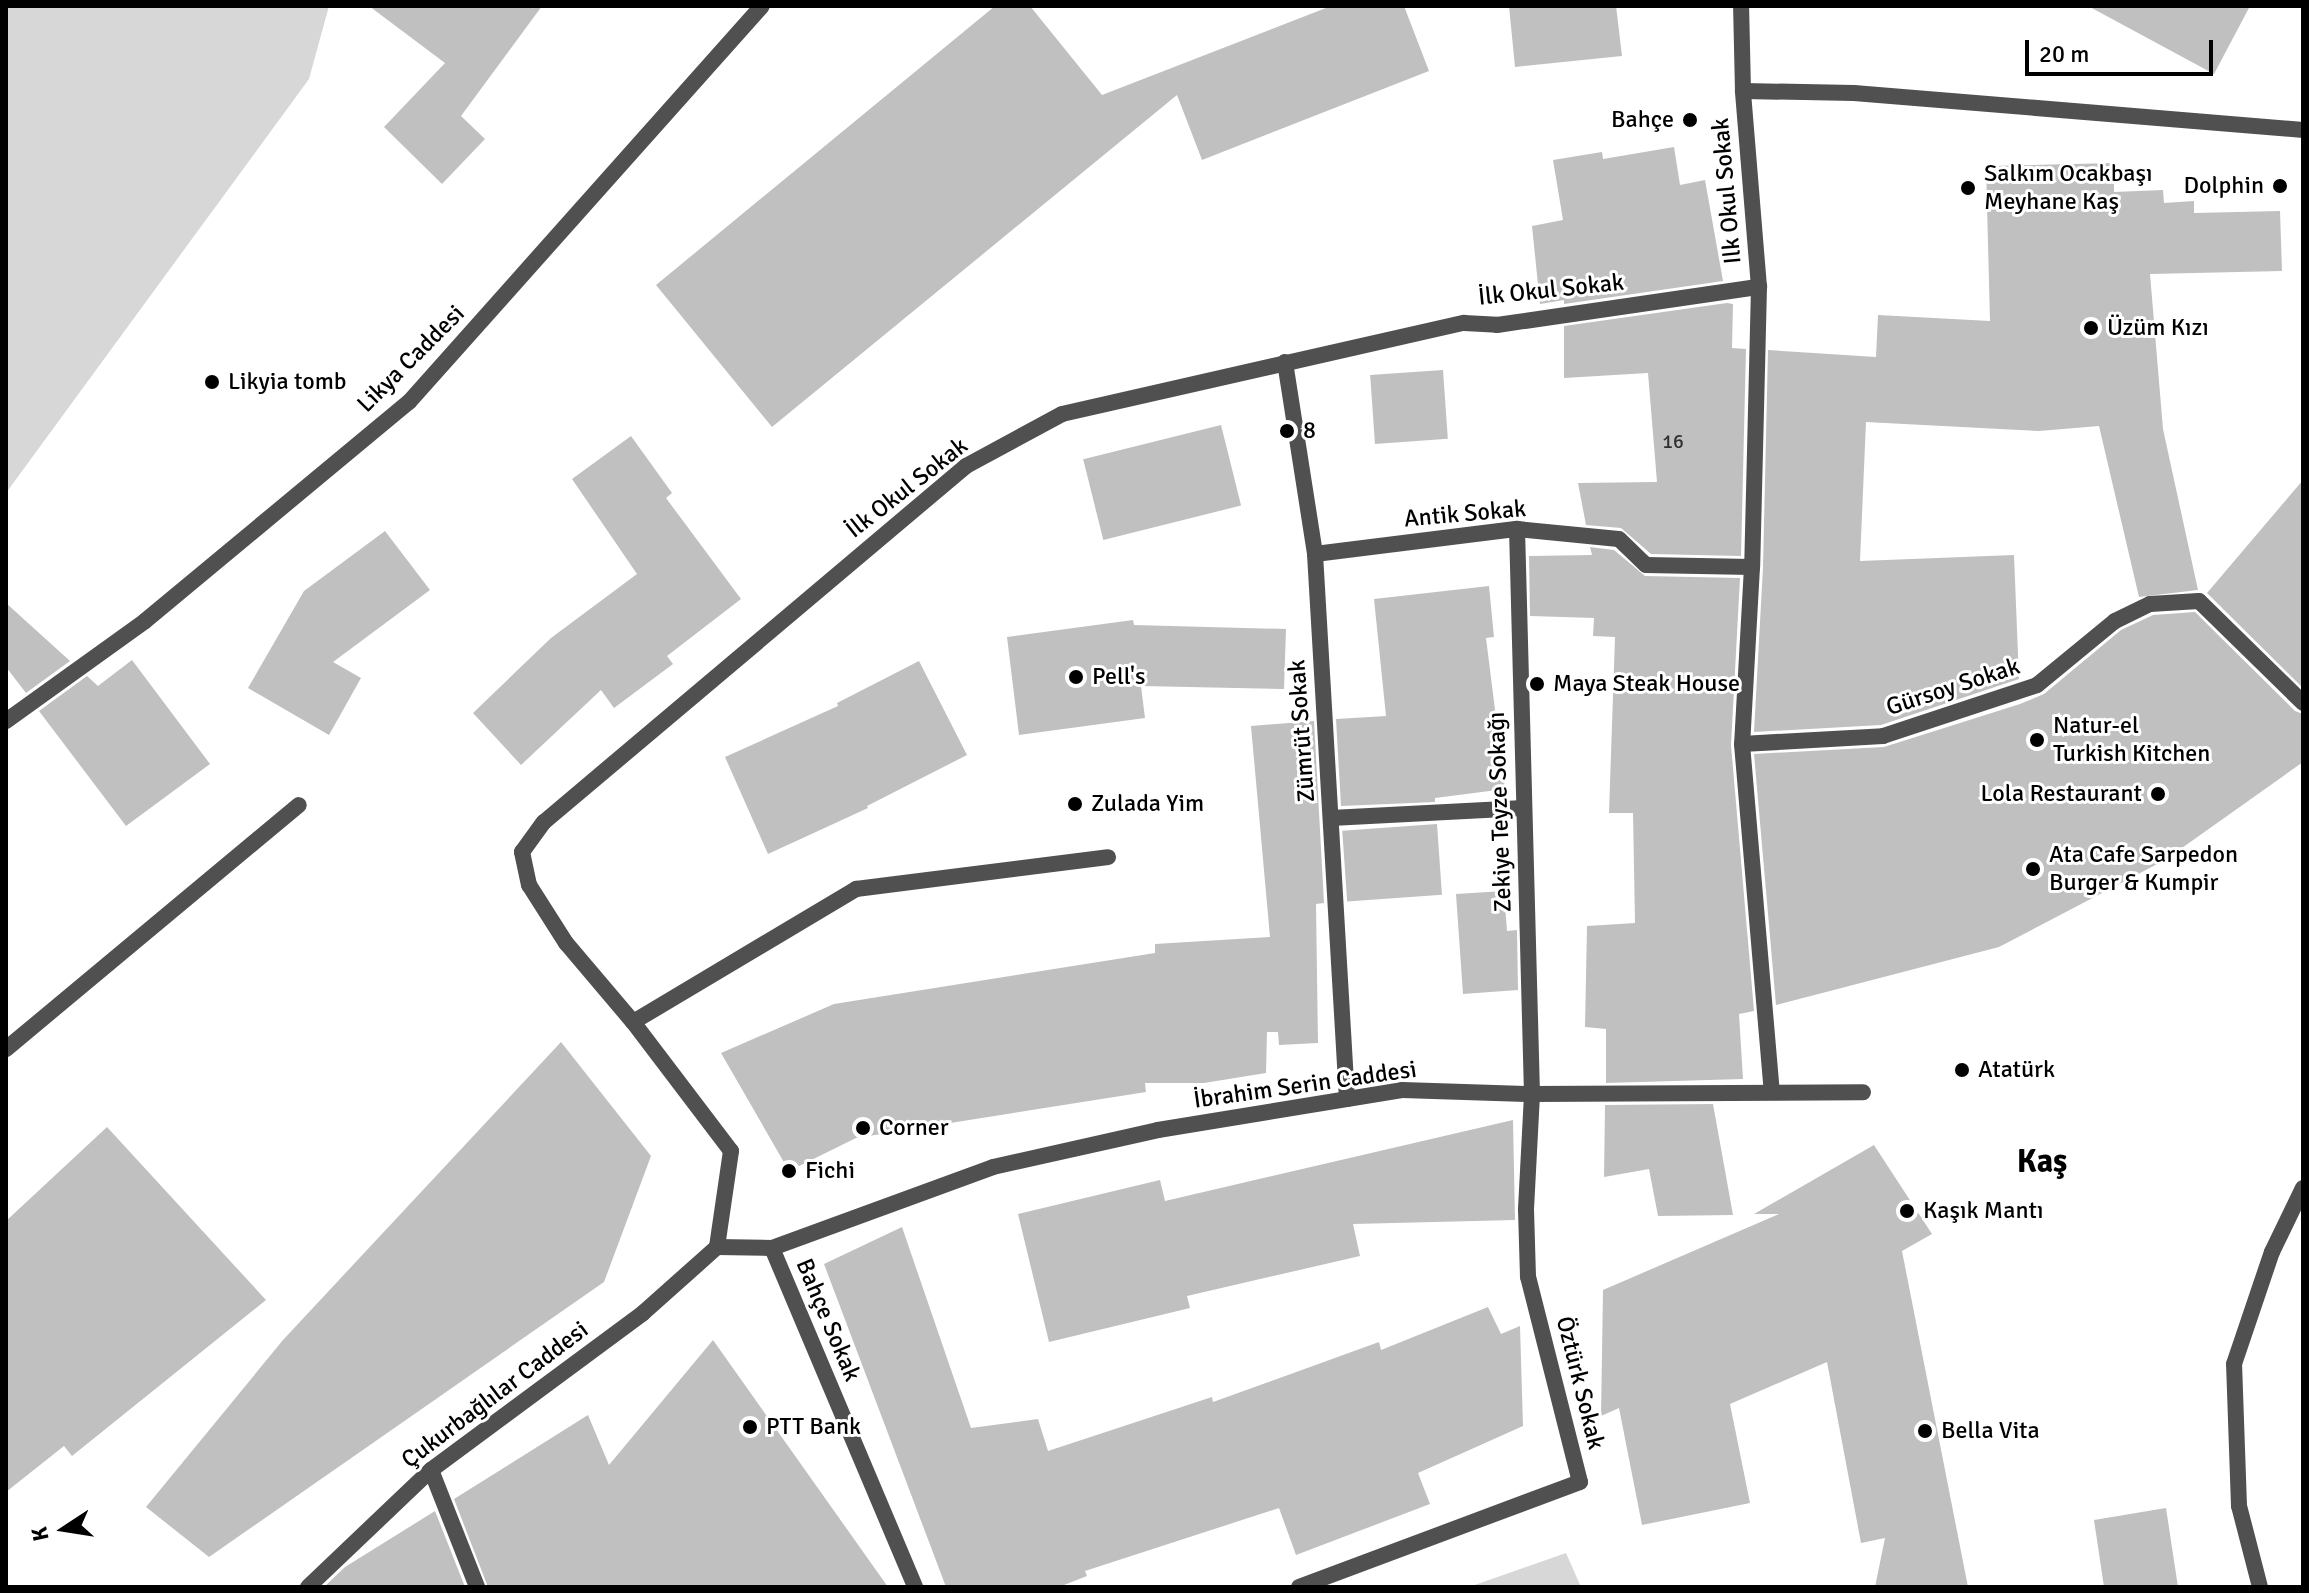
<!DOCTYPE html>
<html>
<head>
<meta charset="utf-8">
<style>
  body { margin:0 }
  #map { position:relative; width:2309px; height:1593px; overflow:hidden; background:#fff; font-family:Signika,sans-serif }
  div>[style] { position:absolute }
  .green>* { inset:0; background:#d7d7d7 }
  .building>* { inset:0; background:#c0c0c0; transform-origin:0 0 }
  .service>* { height:16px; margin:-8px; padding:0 8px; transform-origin:8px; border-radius:8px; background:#505050 }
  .pedestrian>* { height:16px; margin:-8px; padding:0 8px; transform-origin:8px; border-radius:8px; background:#505050 }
  .minor>* { height:16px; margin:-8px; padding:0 8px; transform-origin:8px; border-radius:8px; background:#505050 }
  .tertiary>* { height:16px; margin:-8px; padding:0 8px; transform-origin:8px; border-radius:8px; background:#505050 }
  .dots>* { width:22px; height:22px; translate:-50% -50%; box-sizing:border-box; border:4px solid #fff; border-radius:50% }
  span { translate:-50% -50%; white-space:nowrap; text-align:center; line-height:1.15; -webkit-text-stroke:6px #fff; paint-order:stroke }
  .number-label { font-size:20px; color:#303030 }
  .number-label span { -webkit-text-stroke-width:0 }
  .poi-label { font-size:24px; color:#000 }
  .right { translate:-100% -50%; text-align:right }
  .left { translate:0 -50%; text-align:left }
  .street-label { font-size:24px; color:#000 }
  .district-label { font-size:32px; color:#000; font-weight:700 }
  .frame { position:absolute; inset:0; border:8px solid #000; pointer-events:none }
  .north { position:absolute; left:24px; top:1489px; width:80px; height:80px; -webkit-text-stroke:6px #fff; paint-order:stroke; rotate:258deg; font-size:22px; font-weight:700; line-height:32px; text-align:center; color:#000 }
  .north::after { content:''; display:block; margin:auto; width:28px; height:36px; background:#000; clip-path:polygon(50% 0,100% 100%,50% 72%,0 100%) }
  .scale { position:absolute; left:2025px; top:40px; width:188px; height:36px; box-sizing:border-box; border:4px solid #000; border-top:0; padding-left:10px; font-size:24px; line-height:28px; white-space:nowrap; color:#000; -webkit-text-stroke:6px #fff; paint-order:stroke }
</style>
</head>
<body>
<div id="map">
  <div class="green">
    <div style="clip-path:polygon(6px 6px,329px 6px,309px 79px,6px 493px)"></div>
    <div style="clip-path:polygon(1566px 1553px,1581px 1587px,1469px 1587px)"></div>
  </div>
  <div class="building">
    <div style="clip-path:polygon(369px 6px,542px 6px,461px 116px,485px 139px,442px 184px,384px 127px,445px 63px)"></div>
    <div style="clip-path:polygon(995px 6px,1030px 6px,1102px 95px,1331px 6px,1404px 6px,1429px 71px,1202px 160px,1177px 95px,772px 427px,656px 285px)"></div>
    <div style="clip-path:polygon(1509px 6px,1616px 6px,1622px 56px,1515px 67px)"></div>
    <div style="clip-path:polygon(2088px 6px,2250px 6px,2214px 74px)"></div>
    <div style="clip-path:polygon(1674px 147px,1680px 185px,1705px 180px,1723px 281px,1564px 304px,1564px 300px,1540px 304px,1532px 226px,1563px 220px,1553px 160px,1602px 152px,1603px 159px)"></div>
    <div style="clip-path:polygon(2114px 163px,2114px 192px,2163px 190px,2164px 203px,2194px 201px,2194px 213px,2280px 211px,2282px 271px,2150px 274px,2163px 429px,2198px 590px,2139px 597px,2099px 426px,2039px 431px,1866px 422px,1860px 561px,2014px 555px,2019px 679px,1881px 725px,1754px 732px,1763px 567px,1768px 350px,1876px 357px,1878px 315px,1990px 321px,1986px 166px)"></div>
    <div style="clip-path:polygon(1727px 303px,1733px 304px,1732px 348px,1746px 349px,1741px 556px,1651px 554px,1621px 528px,1586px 525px,1578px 483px,1657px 482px,1648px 373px,1564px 378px,1564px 326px)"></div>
    <div style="left:1443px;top:370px;width:69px;height:73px;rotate:86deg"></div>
    <div style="left:1221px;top:425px;width:83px;height:142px;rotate:76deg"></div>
    <div style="clip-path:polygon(631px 436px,672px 493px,666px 498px,741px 599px,667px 656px,673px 664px,614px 708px,601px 690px,521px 765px,473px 713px,551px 638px,637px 574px,572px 479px)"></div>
    <div style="clip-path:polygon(2303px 480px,2303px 688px,2207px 593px)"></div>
    <div style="clip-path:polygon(385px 531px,430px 590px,333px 662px,361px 678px,329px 735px,248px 688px,304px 591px)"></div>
    <div style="clip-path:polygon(1590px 547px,1614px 550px,1645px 576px,1740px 578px,1731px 745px,1754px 1011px,1739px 1014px,1743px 1079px,1606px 1083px,1606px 1029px,1585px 1027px,1587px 926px,1635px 923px,1633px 813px,1609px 813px,1615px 637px,1593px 636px,1594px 618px,1530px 616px,1529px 556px,1592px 555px)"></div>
    <div style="clip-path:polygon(1489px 586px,1494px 637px,1486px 638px,1505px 789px,1435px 798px,1435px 802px,1341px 806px,1336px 719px,1386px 716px,1374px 599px)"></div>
    <div style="clip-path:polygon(6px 603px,70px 661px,26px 693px,6px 667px)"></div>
    <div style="clip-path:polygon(2195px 612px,2295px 711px,2303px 714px,2303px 762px,2165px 860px,1999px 947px,1776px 1005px,1754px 754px,1884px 747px,2020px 704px,2044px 694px,2121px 630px,2153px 615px)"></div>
    <div style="clip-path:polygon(1133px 620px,1134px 625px,1286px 629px,1284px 689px,1141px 686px,1145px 718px,1019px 735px,1007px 637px)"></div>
    <div style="clip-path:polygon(132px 660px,210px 764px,126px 826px,39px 711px,87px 676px,98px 686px)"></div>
    <div style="clip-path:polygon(919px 661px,967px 755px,867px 806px,868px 808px,768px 854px,725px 757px,838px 706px,837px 703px)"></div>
    <div style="clip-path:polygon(1314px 721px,1324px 903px,1316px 904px,1318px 1043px,1279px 1045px,1278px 1032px,1267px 1032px,1266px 1073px,1204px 1083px,1145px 1083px,1146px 1092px,856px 1138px,789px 1171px,721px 1053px,834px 1004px,1155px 953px,1155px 944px,1270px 937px,1251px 726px)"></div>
    <div style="left:1437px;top:824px;width:71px;height:95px;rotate:86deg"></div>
    <div style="clip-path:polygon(1504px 891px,1507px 931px,1517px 930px,1518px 990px,1463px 994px,1456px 894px)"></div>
    <div style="clip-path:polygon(561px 1042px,651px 1156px,604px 1282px,209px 1557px,146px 1507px,283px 1340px)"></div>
    <div style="clip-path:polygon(1713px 1104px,1733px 1215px,1658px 1216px,1649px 1169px,1604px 1177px,1605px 1105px)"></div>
    <div style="clip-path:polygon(1513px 1120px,1515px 1220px,1353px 1224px,1360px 1256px,1187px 1296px,1190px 1308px,1049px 1342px,1018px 1214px,1160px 1180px,1165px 1201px)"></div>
    <div style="clip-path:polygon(107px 1127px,266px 1300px,72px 1456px,64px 1446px,6px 1492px,6px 1221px)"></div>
    <div style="clip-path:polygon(1874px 1145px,1932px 1234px,1902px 1251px,1968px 1587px,1875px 1587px,1885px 1538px,1861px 1543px,1827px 1362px,1730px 1404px,1750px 1503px,1642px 1525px,1619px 1408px,1601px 1416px,1603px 1290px,1779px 1214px,1754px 1214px)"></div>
    <div style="clip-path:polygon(902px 1227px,971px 1428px,1038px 1419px,1048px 1451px,1212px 1397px,1213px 1402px,1379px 1342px,1381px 1350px,1488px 1307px,1501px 1334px,1520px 1326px,1523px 1426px,1418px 1473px,1430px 1504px,1296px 1555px,1279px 1508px,1085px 1571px,1087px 1576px,1059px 1587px,946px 1587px,824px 1264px)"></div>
    <div style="clip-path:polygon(713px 1340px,888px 1587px,488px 1587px,454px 1499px,588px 1415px,609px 1465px)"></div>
    <div style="clip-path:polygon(2166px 1508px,2178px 1587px,2104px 1587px,2094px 1520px)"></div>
    <div style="clip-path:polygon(435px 1511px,465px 1587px,324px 1587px,345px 1567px)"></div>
  </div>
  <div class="service">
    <div style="left:633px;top:1022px;width:260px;rotate:-30.8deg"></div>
    <div style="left:856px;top:889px;width:254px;rotate:-7.2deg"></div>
  </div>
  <div class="pedestrian">
    <div style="left:1759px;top:287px;width:280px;rotate:91.4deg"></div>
    <div style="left:1752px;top:567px;width:177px;rotate:93.2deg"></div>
    <div style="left:1742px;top:744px;width:349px;rotate:85.1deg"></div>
    <div style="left:1285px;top:362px;width:194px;rotate:81.1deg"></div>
    <div style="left:1315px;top:554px;width:546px;rotate:86.64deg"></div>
    <div style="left:1315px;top:554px;width:204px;rotate:-7.1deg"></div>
    <div style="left:1517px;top:529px;width:102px;rotate:5.6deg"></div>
    <div style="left:1619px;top:539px;width:37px;rotate:44deg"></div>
    <div style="left:1646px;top:565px;width:106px;rotate:1.1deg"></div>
    <div style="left:1742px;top:744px;width:141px;rotate:-3.2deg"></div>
    <div style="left:1883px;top:736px;width:162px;rotate:-18.3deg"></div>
    <div style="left:2037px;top:685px;width:101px;rotate:-39.4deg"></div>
    <div style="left:2115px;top:621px;width:39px;rotate:-26deg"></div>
    <div style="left:2150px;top:604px;width:49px;rotate:-3.5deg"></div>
    <div style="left:2199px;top:601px;width:146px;rotate:44.4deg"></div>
    <div style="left:1331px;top:818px;width:193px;rotate:-3deg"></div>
    <div style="left:717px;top:1247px;width:55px;rotate:1deg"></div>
    <div style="left:772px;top:1248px;width:235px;rotate:-20.1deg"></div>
    <div style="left:993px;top:1167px;width:169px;rotate:-12.6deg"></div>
    <div style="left:1158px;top:1130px;width:247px;rotate:-9.3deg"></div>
    <div style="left:1402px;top:1090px;width:130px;rotate:1.8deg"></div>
    <div style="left:1532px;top:1094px;width:331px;rotate:-0.3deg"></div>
    <div style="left:772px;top:1248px;width:368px;rotate:67.1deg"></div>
    <div style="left:1299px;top:1587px;width:300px;rotate:-20.5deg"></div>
    <div style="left:1580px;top:1482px;width:211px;rotate:-104.2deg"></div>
    <div style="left:1528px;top:1277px;width:68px;rotate:-91.7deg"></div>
    <div style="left:1526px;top:1209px;width:115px;rotate:-87deg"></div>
    <div style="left:1532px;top:1094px;width:565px;rotate:-91.52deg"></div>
  </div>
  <div class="minor">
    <div style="left:1743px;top:91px;width:111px;rotate:1deg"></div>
    <div style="left:1854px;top:93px;width:451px;rotate:4.7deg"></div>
    <div style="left:6px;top:1049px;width:381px;rotate:-39.8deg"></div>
    <div style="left:431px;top:1470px;width:126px;rotate:68.5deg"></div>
    <div style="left:308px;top:1587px;width:170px;rotate:-43.6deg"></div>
    <div style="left:431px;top:1470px;width:264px;rotate:-36.5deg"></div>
    <div style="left:643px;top:1313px;width:99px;rotate:-41.7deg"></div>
    <div style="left:717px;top:1247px;width:97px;rotate:-81.7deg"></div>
    <div style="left:731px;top:1151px;width:162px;rotate:-127.2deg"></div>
    <div style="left:633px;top:1022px;width:104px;rotate:-130.3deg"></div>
    <div style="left:566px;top:943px;width:69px;rotate:-122.5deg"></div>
    <div style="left:529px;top:885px;width:34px;rotate:-102deg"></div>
    <div style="left:522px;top:852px;width:37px;rotate:-54deg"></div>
    <div style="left:544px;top:822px;width:552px;rotate:-40.15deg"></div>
    <div style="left:966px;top:466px;width:109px;rotate:-28.4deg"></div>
    <div style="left:1062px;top:414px;width:412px;rotate:-12.8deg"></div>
    <div style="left:1464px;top:323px;width:33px;rotate:3deg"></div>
    <div style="left:1497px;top:325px;width:265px;rotate:-8.3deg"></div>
    <div style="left:1759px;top:287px;width:197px;rotate:-94.7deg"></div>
    <div style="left:1743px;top:91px;width:85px;rotate:-91.3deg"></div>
    <div style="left:2260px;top:1587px;width:84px;rotate:-104.5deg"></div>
    <div style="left:2239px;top:1506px;width:142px;rotate:-92deg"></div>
    <div style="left:2234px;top:1364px;width:118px;rotate:-71.3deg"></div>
    <div style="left:2272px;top:1252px;width:71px;rotate:-64.2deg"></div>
  </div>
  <div class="tertiary">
    <div style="left:6px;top:721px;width:171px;rotate:-35.7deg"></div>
    <div style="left:145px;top:621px;width:343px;rotate:-39.7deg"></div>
    <div style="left:409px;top:402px;width:530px;rotate:-48.29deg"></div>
  </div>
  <div class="dots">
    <div style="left:1690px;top:120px;background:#000"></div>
    <div style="left:2280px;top:186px;background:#000"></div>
    <div style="left:1968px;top:188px;background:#000"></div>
    <div style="left:2091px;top:328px;background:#000"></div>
    <div style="left:212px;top:382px;background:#000"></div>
    <div style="left:1287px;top:431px;background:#000"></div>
    <div style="left:1076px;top:677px;background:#000"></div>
    <div style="left:1537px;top:684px;background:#000"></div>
    <div style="left:2037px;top:740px;background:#000"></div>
    <div style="left:2158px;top:794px;background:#000"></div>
    <div style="left:1075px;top:804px;background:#000"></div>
    <div style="left:2033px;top:869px;background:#000"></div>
    <div style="left:1962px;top:1070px;background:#000"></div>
    <div style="left:863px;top:1128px;background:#000"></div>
    <div style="left:789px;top:1171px;background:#000"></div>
    <div style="left:1907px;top:1211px;background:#000"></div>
    <div style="left:750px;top:1427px;background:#000"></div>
    <div style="left:1925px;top:1431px;background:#000"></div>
  </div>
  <div class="number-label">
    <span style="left:1673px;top:441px">16</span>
  </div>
  <div class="poi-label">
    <span class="right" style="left:1674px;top:120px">Bahçe</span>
    <span class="left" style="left:1984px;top:188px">Salkım Ocakbaşı<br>Meyhane Kaş</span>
    <span class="right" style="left:2264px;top:186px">Dolphin</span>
    <span class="left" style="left:2107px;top:328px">Üzüm Kızı</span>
    <span class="left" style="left:228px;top:382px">Likyia tomb</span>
    <span class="left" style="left:1303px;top:431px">8</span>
    <span class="left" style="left:1092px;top:677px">Pell's</span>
    <span class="left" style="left:1553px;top:684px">Maya Steak House</span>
    <span class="left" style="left:2053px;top:740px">Natur-el<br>Turkish Kitchen</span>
    <span class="right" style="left:2142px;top:794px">Lola Restaurant</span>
    <span class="left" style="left:1091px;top:804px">Zulada Yim</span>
    <span class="left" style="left:2049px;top:869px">Ata Cafe Sarpedon<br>Burger &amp; Kumpir</span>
    <span class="left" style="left:1978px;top:1070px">Atatürk</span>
    <span class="left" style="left:879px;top:1128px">Corner</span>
    <span class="left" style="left:805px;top:1171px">Fichi</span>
    <span class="left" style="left:1923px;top:1211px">Kaşık Mantı</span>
    <span class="left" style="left:766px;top:1427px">PTT Bank</span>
    <span class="left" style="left:1941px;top:1431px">Bella Vita</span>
  </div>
  <div class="street-label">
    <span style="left:1727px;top:191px;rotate:-95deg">Ilk Okul Sokak</span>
    <span style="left:1551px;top:290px;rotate:-6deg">İlk Okul Sokak</span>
    <span style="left:411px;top:359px;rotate:-45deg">Likya Caddesi</span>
    <span style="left:907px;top:488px;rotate:-38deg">İlk Okul Sokak</span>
    <span style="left:1465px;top:514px;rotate:-5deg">Antik Sokak</span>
    <span style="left:1953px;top:687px;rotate:-18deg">Gürsoy Sokak</span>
    <span style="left:1302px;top:731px;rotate:-94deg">Zümrüt Sokak</span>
    <span style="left:1500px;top:812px;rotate:-92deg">Zekiye Teyze Sokağı</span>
    <span style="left:1305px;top:1085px;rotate:-8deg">İbrahim Serin Caddesi</span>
    <span style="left:828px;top:1320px;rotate:67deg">Bahçe Sokak</span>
    <span style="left:1580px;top:1383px;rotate:76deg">Öztürk Sokak</span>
    <span style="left:495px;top:1395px;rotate:-37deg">Çukurbağlılar Caddesi</span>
  </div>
  <div class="district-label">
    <span style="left:2042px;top:1162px">Kaş</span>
  </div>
  <div class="frame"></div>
  <div class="north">K</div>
  <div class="scale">20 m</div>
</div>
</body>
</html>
